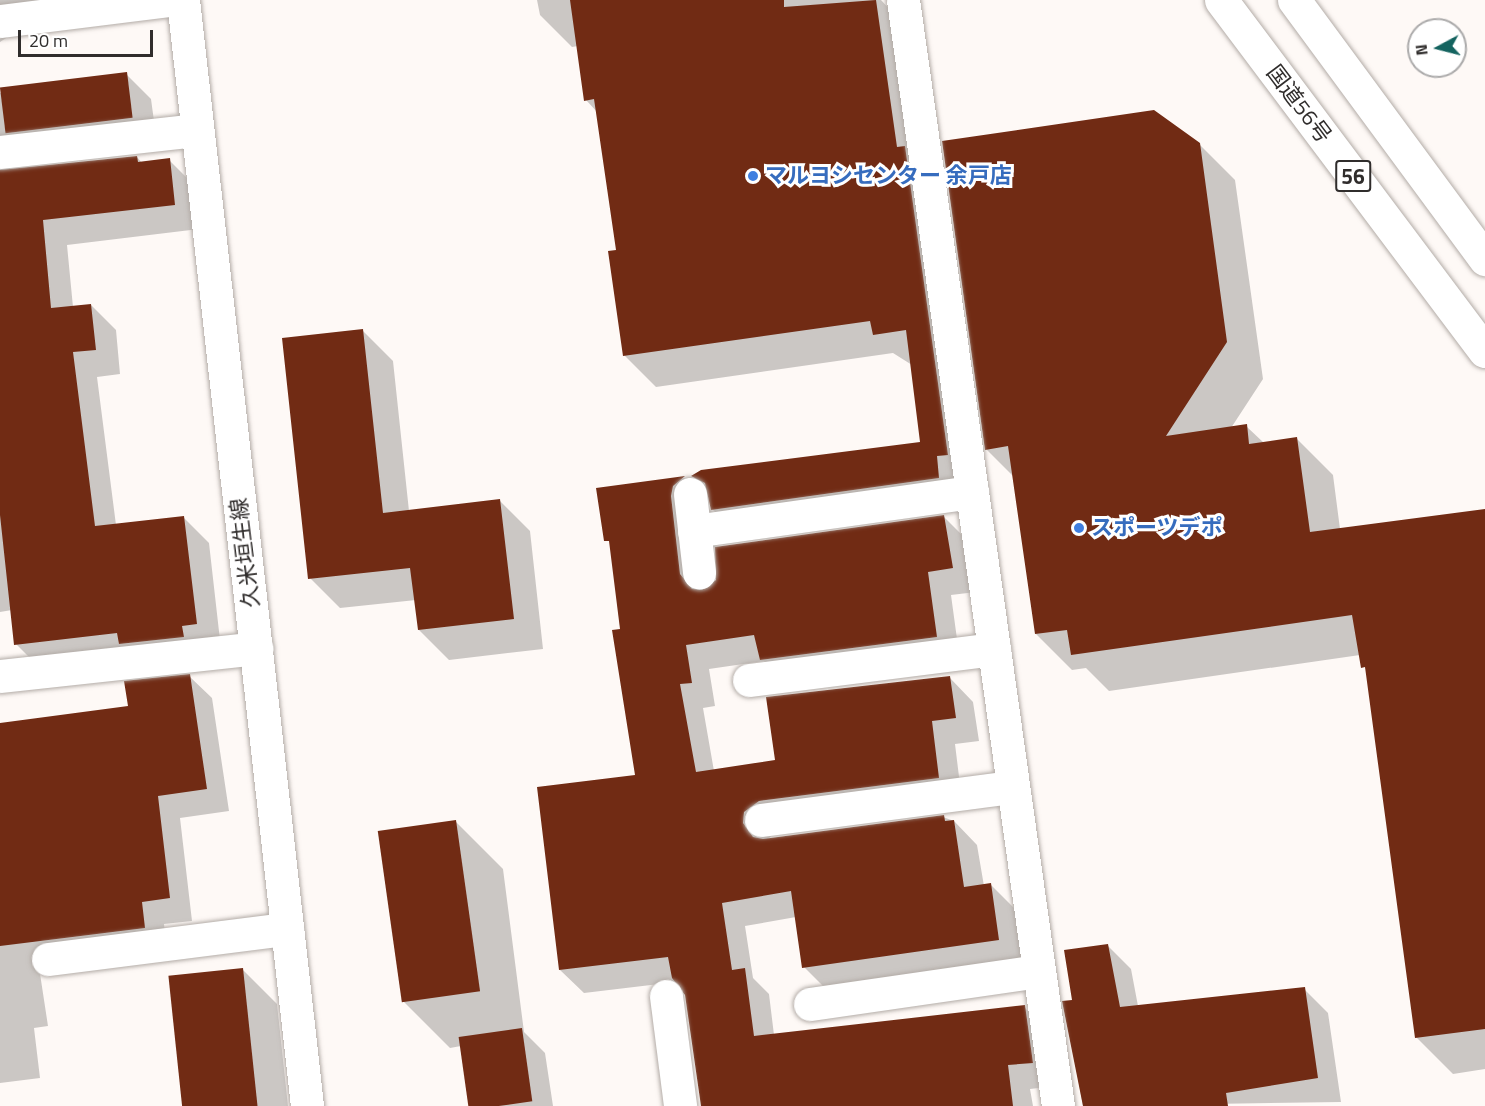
<!DOCTYPE html>
<html>
<head>
<meta charset="utf-8">
<style>
  body { margin:0 }
  #map { position:relative; width:1485px; height:1106px; overflow:hidden; background:#fef9f6; font-family:"Titillium Web","Noto Sans JP",sans-serif }
  div>[style] { position:absolute }
  .shadow>* { inset:0; background:#0003 }
  .building>* { inset:0; background:#712b14; transform-origin:0 0 }
  .roads { filter:drop-shadow(0 0 2px #b3aca7) drop-shadow(0 0 2px #b3aca7) }
  .minor>* { height:33px; margin:-16.5px; padding:0 16.5px; transform-origin:16.5px; border-radius:16.5px; background:#fff }
  .major>* { height:33px; margin:-16.5px; padding:0 16.5px; transform-origin:16.5px; border-radius:16.5px; background:#fff }
  .highway>* { height:33px; margin:-16.5px; padding:0 16.5px; transform-origin:16.5px; border-radius:16.5px; background:#fff }
  .dots>* { width:16px; height:16px; translate:-50% -50%; box-sizing:border-box; border:3px solid #fff; border-radius:50% }
  span { translate:-50% -50%; white-space:nowrap; text-align:center; line-height:1.15; -webkit-text-stroke:6px #fff; paint-order:stroke }
  .shield-label span { padding:2px 4px; background:#fff; border:2px solid; border-radius:4px; -webkit-text-stroke-width:0 }
  .shield-label { font-size:21px; color:#302d2c; font-weight:700 }
  .street-label { font-size:22px; color:#302d2c }
  .shop-label { font-size:22px; color:#366cbe; font-weight:700 }
  .left { translate:0 -50%; text-align:left }
  .north { position:absolute; left:1407px; top:18px; width:60px; height:60px; box-sizing:border-box; background:#fff; border:2px solid #acabab; border-radius:50%; rotate:263deg; font-size:16px; font-weight:700; line-height:24px; text-align:center; color:#302d2c }
  .north::after { content:''; display:block; margin:auto; width:21px; height:27px; background:#14635f; clip-path:polygon(50% 0,100% 100%,50% 72%,0 100%) }
  .scale { position:absolute; left:18px; top:30px; width:135px; height:27px; box-sizing:border-box; border:3px solid #302d2c; border-top:0; padding-left:8px; font-size:18px; line-height:21px; white-space:nowrap; color:#302d2c; -webkit-text-stroke:4px #fff; paint-order:stroke }
</style>
</head>
<body>
<div id="map">
  <div class="shadow">
    <div style="clip-path:polygon(0 0,96px 0,23px 27px,0 42px)"></div>
    <div style="clip-path:polygon(537px 0,881px 0,907px 28px,970px 509px,744px 541px,712px 509px,709px 492px,693px 476px,921px 443px,912px 365px,893px 353px,656px 387px,624px 355px,618px 251px,598px 113px,586px 100px,578px 46px,572px 47px,540px 15px)"></div>
    <div style="clip-path:polygon(126px 74px,151px 99px,157px 143px,13px 162px,10px 169px,137px 157px,142px 163px,169px 160px,194px 185px,199px 229px,67px 245px,73px 307px,91px 305px,116px 330px,120px 374px,97px 377px,116px 525px,184px 518px,209px 543px,221px 649px,41px 669px,16px 644px,12px 610px,0 612px,0 93px)"></div>
    <div style="clip-path:polygon(1199px 144px,1235px 180px,1263px 379px,1231px 428px,1246px 426px,1264px 443px,1296px 438px,1333px 475px,1340px 529px,1485px 511px,1485px 1069px,1453px 1074px,1416px 1037px,1367px 672px,1360px 655px,1109px 691px,1086px 668px,1072px 670px,1036px 634px,1013px 476px,986px 449px)"></div>
    <div style="clip-path:polygon(363px 331px,393px 361px,409px 511px,500px 501px,530px 531px,543px 649px,449px 660px,419px 630px,416px 600px,340px 608px,310px 578px)"></div>
    <div style="clip-path:polygon(684px 478px,707px 501px,694px 521px,703px 592px,943px 516px,967px 540px,976px 592px,951px 595px,960px 661px,786px 683px,764px 661px,709px 669px,715px 706px,703px 708px,714px 771px,776px 761px,950px 678px,973px 702px,979px 741px,955px 744px,962px 801px,783px 825px,767px 840px,943px 817px,954px 821px,977px 845px,984px 886px,991px 885px,1015px 909px,1022px 963px,828px 991px,804px 967px,796px 917px,745px 926px,753px 978px,769px 994px,774px 1035px,1024px 1007px,1048px 1030px,1056px 1086px,1030px 1089px,1033px 1106px,702px 1106px,687px 995px,676px 982px,584px 993px,560px 970px,637px 777px,611px 546px,598px 490px)"></div>
    <div style="clip-path:polygon(189px 676px,212px 698px,229px 811px,180px 818px,192px 921px,164px 924px,167px 950px,39px 967px,48px 1026px,34px 1028px,40px 1078px,0 1083px,0 725px,129px 708px)"></div>
    <div style="clip-path:polygon(456px 822px,503px 869px,524px 1032px,545px 1053px,553px 1106px,469px 1106px,461px 1046px,450px 1048px,402px 1000px)"></div>
    <div style="clip-path:polygon(1107px 945px,1131px 969px,1138px 1006px,1304px 989px,1328px 1013px,1341px 1102px,1083px 1106px,1064px 1002px,1074px 1001px)"></div>
    <div style="clip-path:polygon(242px 969px,277px 1004px,288px 1106px,186px 1106px)"></div>
  </div>
  <div class="building">
    <div style="clip-path:polygon(570px 0,784px 0,784px 7px,876px 0,897px 147px,905px 146px,948px 455px,937px 456px,939px 478px,711px 510px,705px 483px,691px 476px,701px 470px,920px 442px,906px 330px,873px 335px,870px 321px,623px 356px,608px 251px,616px 250px,594px 99px,584px 101px)"></div>
    <div style="left:127px;top:72px;width:46px;height:128px;rotate:83deg"></div>
    <div style="clip-path:polygon(1154px 110px,1200px 143px,1227px 342px,1166px 436px,1247px 424px,1249px 444px,1297px 437px,1310px 532px,1485px 509px,1485px 1029px,1415px 1038px,1365px 667px,1361px 668px,1352px 615px,1071px 655px,1067px 630px,1035px 634px,1008px 446px,985px 450px,942px 141px)"></div>
    <div style="clip-path:polygon(137px 156px,138px 162px,170px 158px,175px 205px,43px 220px,51px 308px,91px 304px,96px 350px,73px 352px,95px 526px,184px 516px,197px 624px,182px 626px,184px 637px,119px 644px,117px 633px,14px 645px,0 515px,0 170px)"></div>
    <div style="clip-path:polygon(363px 329px,383px 513px,500px 499px,514px 619px,418px 630px,410px 568px,308px 579px,282px 338px)"></div>
    <div style="clip-path:polygon(685px 476px,673px 486px,671px 496px,680px 574px,692px 589px,702px 590px,716px 580px,715px 547px,944px 515px,953px 568px,928px 572px,937px 637px,760px 660px,754px 635px,686px 645px,692px 683px,680px 684px,696px 772px,775px 760px,766px 697px,950px 676px,956px 718px,932px 721px,939px 778px,759px 801px,744px 812px,743px 823px,753px 837px,763px 839px,944px 815px,945px 821px,954px 820px,964px 887px,991px 883px,999px 940px,802px 968px,791px 891px,722px 903px,732px 970px,745px 968px,754px 1036px,1025px 1005px,1033px 1063px,1008px 1065px,1013px 1106px,701px 1106px,685px 995px,672px 978px,668px 957px,559px 970px,537px 787px,635px 775px,612px 630px,620px 629px,609px 541px,604px 541px,596px 488px)"></div>
    <div style="clip-path:polygon(190px 674px,207px 789px,158px 796px,170px 898px,142px 902px,145px 928px,0 946px,0 723px,128px 706px,124px 681px)"></div>
    <div style="left:456px;top:820px;width:173px;height:79px;rotate:82deg"></div>
    <div style="clip-path:polygon(1108px 944px,1120px 1007px,1305px 987px,1318px 1078px,1226px 1093px,1228px 1106px,1083px 1106px,1062px 1001px,1072px 1000px,1064px 950px)"></div>
    <div style="left:243px;top:968px;width:139px;height:75px;rotate:84deg"></div>
    <div style="left:522px;top:1028px;width:74px;height:64px;rotate:82deg"></div>
  </div>
  <div class="roads">
    <div class="minor">
      <div style="left:903px;top:0;width:1117px;rotate:82.02deg"></div>
      <div style="left:0;top:21px;width:169px;rotate:-7.1deg"></div>
      <div style="left:0;top:152px;width:198px;rotate:-6.4deg"></div>
      <div style="left:690px;top:494px;width:79px;rotate:83.4deg"></div>
      <div style="left:694px;top:531px;width:281px;rotate:-8deg"></div>
      <div style="left:0;top:676px;width:258px;rotate:-6.2deg"></div>
      <div style="left:749px;top:680px;width:247px;rotate:-7.2deg"></div>
      <div style="left:761px;top:820px;width:254px;rotate:-7.5deg"></div>
      <div style="left:48px;top:959px;width:241px;rotate:-7.2deg"></div>
      <div style="left:666px;top:996px;width:111px;rotate:82.7deg"></div>
      <div style="left:810px;top:1004px;width:231px;rotate:-8.2deg"></div>
    </div>
    <div class="major">
      <div style="left:183px;top:0;width:1113px;rotate:83.6deg"></div>
    </div>
    <div class="highway">
      <div style="left:1221px;top:0;width:439px;rotate:53.1deg"></div>
      <div style="left:1294px;top:0;width:322px;rotate:53.6deg"></div>
    </div>
  </div>
  <div class="dots">
    <div style="left:753px;top:176px;background:#3f7fe0"></div>
    <div style="left:1079px;top:528px;background:#3f7fe0"></div>
  </div>
  <div class="shield-label">
    <span style="left:1353px;top:176px">56</span>
  </div>
  <div class="street-label">
    <span style="left:1299px;top:104px;rotate:53deg">国道56号</span>
    <span style="left:245px;top:553px;rotate:-97deg">久米垣生線</span>
  </div>
  <div class="shop-label">
    <span class="left" style="left:765px;top:176px">マルヨシセンター 余戸店</span>
    <span class="left" style="left:1091px;top:528px">スポーツデポ</span>
  </div>
  <div class="north">N</div>
  <div class="scale">20 m</div>
</div>
</body>
</html>
